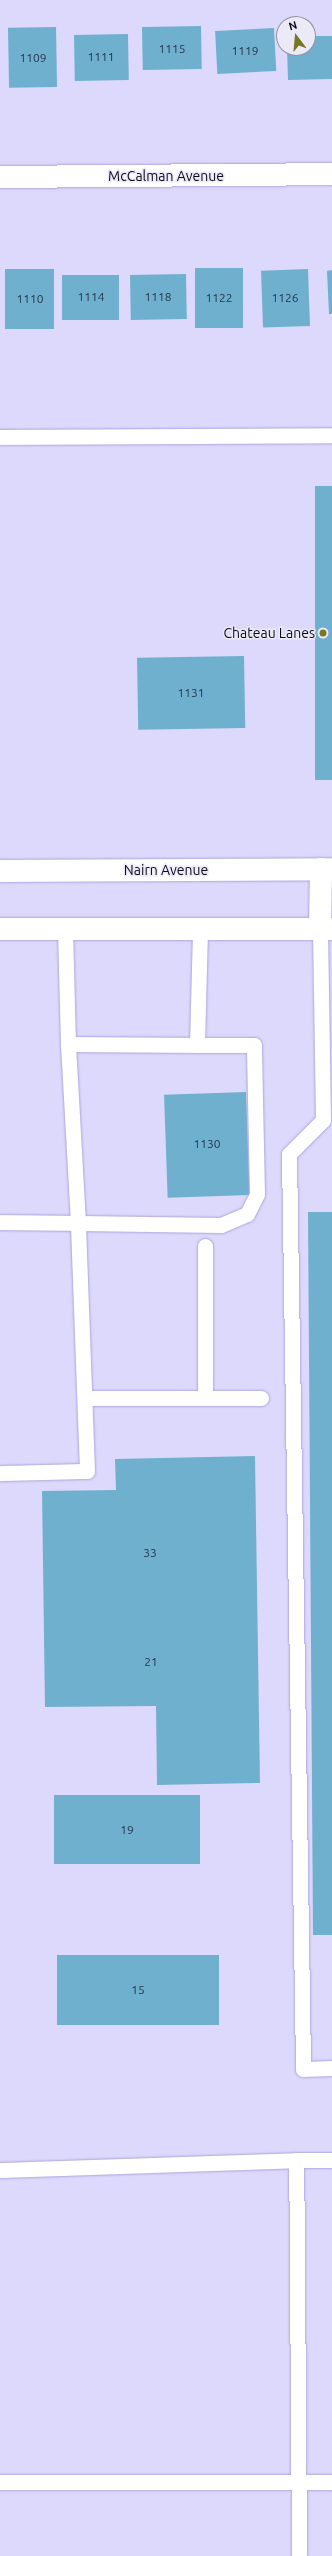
<!DOCTYPE html>
<html>
<head>
<meta charset="utf-8">
<style>
  body { margin:0 }
  #map { position:relative; width:332px; height:2556px; overflow:hidden; background:#ddd9fc; font-family:Ubuntu,sans-serif }
  div>[style] { position:absolute }
  .building>* { inset:0; background:#70b0cf; transform-origin:0 0 }
  .roads { filter:drop-shadow(0 0 1px #aba4dc) drop-shadow(0 0 1px #aba4dc) }
  .service>* { height:15px; margin:-7.5px; padding:0 7.5px; transform-origin:7.5px; border-radius:7.5px; background:#fff }
  .minor>* { height:22px; margin:-11px; padding:0 11px; transform-origin:11px; border-radius:11px; background:#fff }
  .secondary>* { height:22px; margin:-11px; padding:0 11px; transform-origin:11px; border-radius:11px; background:#fff }
  .dots>* { width:11px; height:11px; translate:-50% -50%; box-sizing:border-box; border:2px solid #ebeaf6; border-radius:50% }
  span { translate:-50% -50%; white-space:nowrap; text-align:center; line-height:1.15; -webkit-text-stroke:3px #ebeaf6; paint-order:stroke }
  .number-label { font-size:12px; color:#26344a }
  .number-label span { -webkit-text-stroke-width:0 }
  .street-label { font-size:14px; color:#0e0a1e }
  .poi-label { font-size:14px; color:#0e0a1e }
  .right { translate:-100% -50%; text-align:right }
  .north { position:absolute; left:276px; top:16px; width:40px; height:40px; box-sizing:border-box; background:#ebeaf6; border:1px solid #9390a0; border-radius:50%; rotate:344deg; font-size:11px; font-weight:700; line-height:16px; text-align:center; color:#0e0a1e }
  .north::after { content:''; display:block; margin:auto; width:14px; height:18px; background:#777820; clip-path:polygon(50% 0,100% 100%,50% 72%,0 100%) }
</style>
</head>
<body>
<div id="map">
  <div class="building">
    <div style="left:201px;top:26px;width:43px;height:59px;rotate:89deg"></div>
    <div style="left:56px;top:27px;width:60px;height:48px;rotate:89deg"></div>
    <div style="left:274px;top:28px;width:43px;height:59px;rotate:87deg"></div>
    <div style="left:128px;top:34px;width:46px;height:54px;rotate:89deg"></div>
    <div style="clip-path:polygon(308px 36px,332px 36px,332px 79px,288px 80px,287px 48px,308px 48px)"></div>
    <div style="left:195px;top:268px;width:48px;height:60px"></div>
    <div style="left:54px;top:269px;width:60px;height:49px;rotate:90deg"></div>
    <div style="left:308px;top:269px;width:57px;height:47px;rotate:88deg"></div>
    <div style="clip-path:polygon(332px 270px,332px 314px,329px 314px,327px 271px)"></div>
    <div style="left:186px;top:274px;width:45px;height:56px;rotate:89deg"></div>
    <div style="left:62px;top:275px;width:57px;height:45px"></div>
    <div style="left:315px;top:486px;width:17px;height:294px"></div>
    <div style="left:244px;top:656px;width:72px;height:107px;rotate:89deg"></div>
    <div style="left:246px;top:1092px;width:103px;height:82px;rotate:88deg"></div>
    <div style="clip-path:polygon(308px 1212px,332px 1212px,332px 1935px,313px 1935px)"></div>
    <div style="clip-path:polygon(255px 1456px,260px 1783px,157px 1785px,156px 1706px,45px 1707px,42px 1491px,116px 1490px,115px 1459px)"></div>
    <div style="left:200px;top:1795px;width:69px;height:146px;rotate:90deg"></div>
    <div style="left:57px;top:1955px;width:162px;height:70px"></div>
  </div>
  <div class="roads">
    <div class="service">
      <div style="left:0;top:437px;width:332px;rotate:-0.3deg"></div>
      <div style="left:65px;top:929px;width:115px;rotate:88.5deg"></div>
      <div style="left:68px;top:1044px;width:129px;rotate:0.4deg"></div>
      <div style="left:197px;top:1045px;width:116px;rotate:-88.5deg"></div>
      <div style="left:320px;top:929px;width:191px;rotate:89.1deg"></div>
      <div style="left:323px;top:1120px;width:48px;rotate:135deg"></div>
      <div style="left:289px;top:1154px;width:915px;rotate:89.12deg"></div>
      <div style="left:303px;top:2069px;width:29px;rotate:-2deg"></div>
      <div style="left:0;top:1222px;width:78px;rotate:0.7deg"></div>
      <div style="left:78px;top:1223px;width:179px;rotate:-93.2deg"></div>
      <div style="left:205px;top:1246px;width:152px;rotate:90deg"></div>
      <div style="left:85px;top:1398px;width:176px"></div>
      <div style="left:0;top:1473px;width:87px;rotate:-1.3deg"></div>
      <div style="left:87px;top:1471px;width:248px;rotate:-92.1deg"></div>
      <div style="left:78px;top:1223px;width:143px;rotate:0.8deg"></div>
      <div style="left:221px;top:1225px;width:28px;rotate:-23deg"></div>
      <div style="left:247px;top:1214px;width:22px;rotate:-63deg"></div>
      <div style="left:257px;top:1194px;width:149px;rotate:-91.2deg"></div>
      <div style="left:254px;top:1045px;width:57px;rotate:180deg"></div>
      <div style="left:0;top:2170px;width:296px;rotate:-1.9deg"></div>
      <div style="left:0;top:2482px;width:332px"></div>
      <div style="left:299px;top:2556px;width:396px;rotate:-90.4deg"></div>
      <div style="left:296px;top:2160px;width:36px"></div>
    </div>
    <div class="minor">
      <div style="left:0;top:177px;width:332px;rotate:-0.5deg"></div>
    </div>
    <div class="secondary">
      <div style="left:0;top:871px;width:332px;rotate:-0.3deg"></div>
      <div style="left:0;top:929px;width:332px"></div>
      <div style="left:320px;top:929px;width:60px;rotate:-89deg"></div>
    </div>
  </div>
  <div class="dots">
    <div style="left:323px;top:633px;background:#777820"></div>
  </div>
  <div class="number-label">
    <span style="left:172px;top:49px">1115</span>
    <span style="left:245px;top:51px">1119</span>
    <span style="left:101px;top:57px">1111</span>
    <span style="left:33px;top:58px">1109</span>
    <span style="left:91px;top:297px">1114</span>
    <span style="left:158px;top:297px">1118</span>
    <span style="left:219px;top:298px">1122</span>
    <span style="left:285px;top:298px">1126</span>
    <span style="left:30px;top:299px">1110</span>
    <span style="left:191px;top:693px">1131</span>
    <span style="left:207px;top:1144px">1130</span>
    <span style="left:150px;top:1553px">33</span>
    <span style="left:151px;top:1662px">21</span>
    <span style="left:127px;top:1830px">19</span>
    <span style="left:138px;top:1990px">15</span>
  </div>
  <div class="street-label">
    <span style="left:166px;top:176px">McCalman Avenue</span>
    <span style="left:166px;top:870px">Nairn Avenue</span>
  </div>
  <div class="poi-label">
    <span class="right" style="left:315px;top:633px">Chateau Lanes</span>
  </div>
  <div class="north">N</div>
</div>
</body>
</html>
